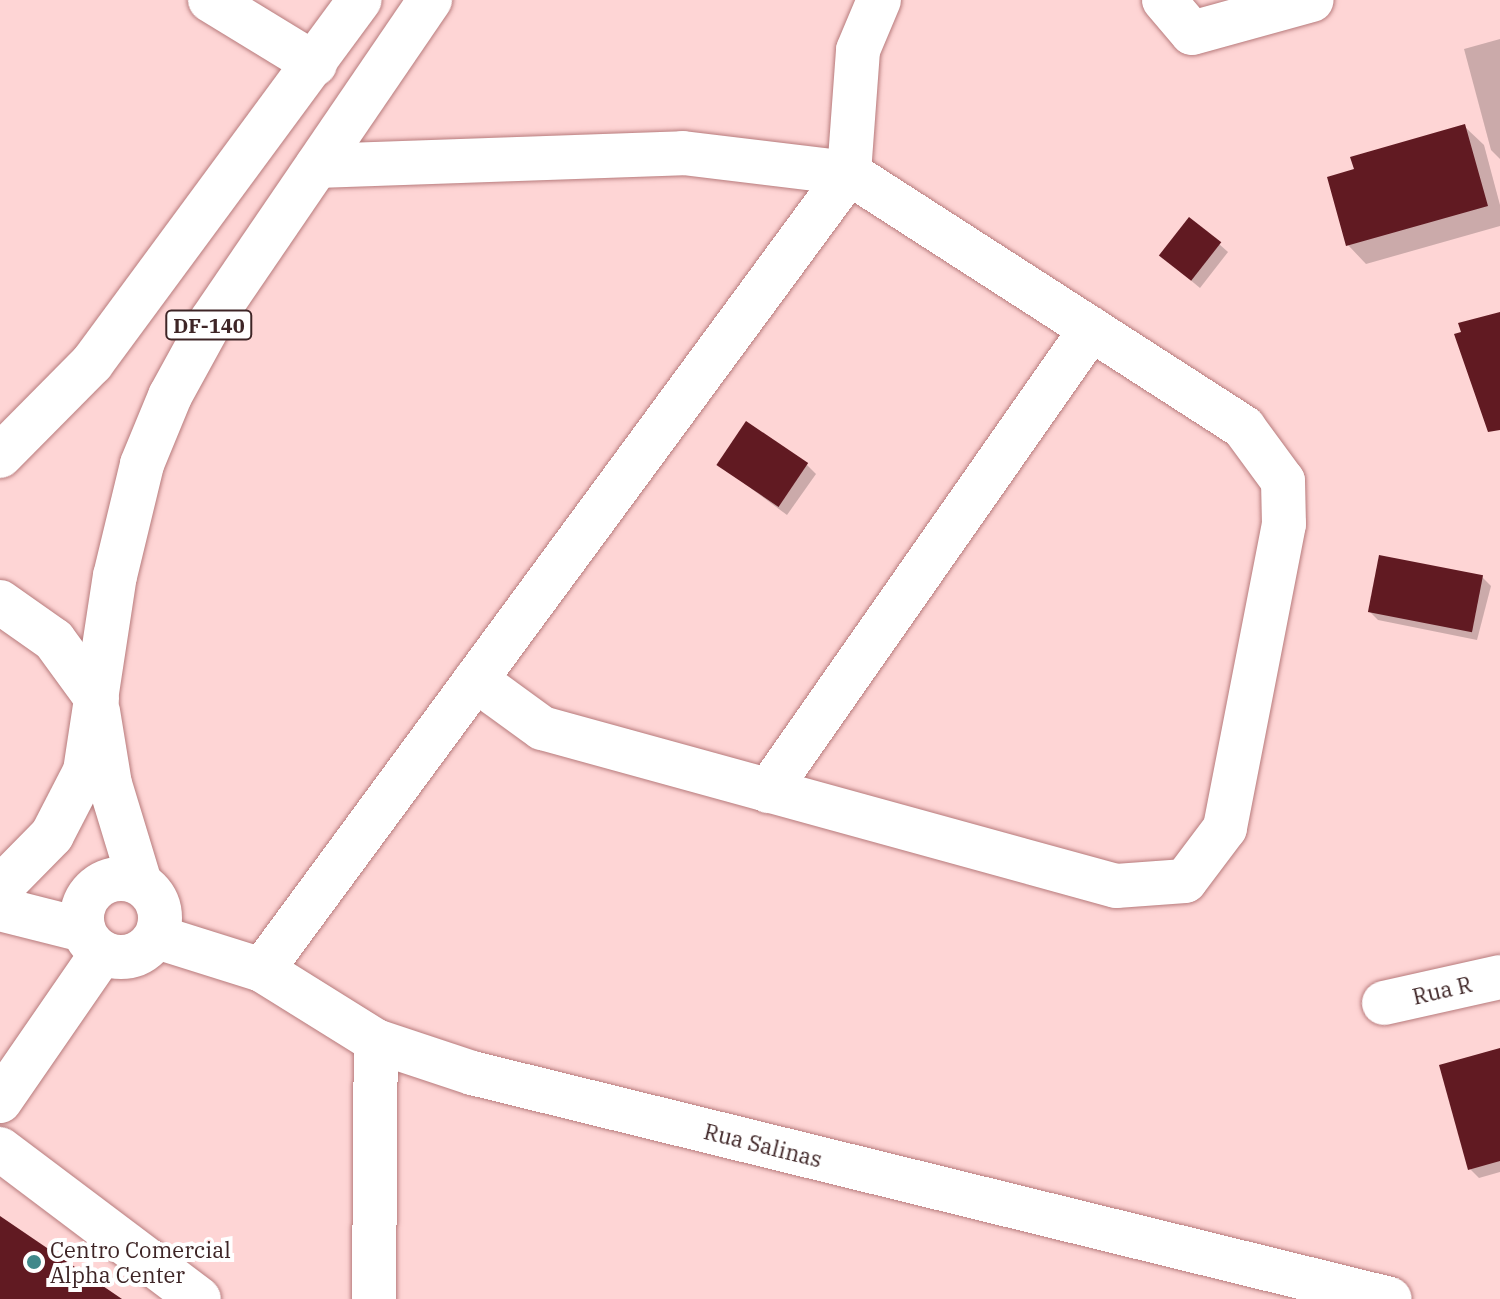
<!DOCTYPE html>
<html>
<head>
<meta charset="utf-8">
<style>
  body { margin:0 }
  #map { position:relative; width:1500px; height:1299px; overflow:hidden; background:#fed5d5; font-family:"IBM Plex Serif",serif }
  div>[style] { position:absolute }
  .shadow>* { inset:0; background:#0003 }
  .building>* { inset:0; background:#611a22; transform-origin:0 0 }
  .roads { filter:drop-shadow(0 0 2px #b77b7c) drop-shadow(0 0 2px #b77b7c) }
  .minor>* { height:44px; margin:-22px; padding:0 22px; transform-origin:22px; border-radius:22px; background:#fff }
  .minor>.ring { margin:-22px; padding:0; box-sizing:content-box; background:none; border:44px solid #fff; border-radius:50% }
  .major>* { height:44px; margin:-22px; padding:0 22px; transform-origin:22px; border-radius:22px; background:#fff }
  .dots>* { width:22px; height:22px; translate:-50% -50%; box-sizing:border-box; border:4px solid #fff; border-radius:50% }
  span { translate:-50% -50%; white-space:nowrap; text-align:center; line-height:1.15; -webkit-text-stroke:8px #fff; paint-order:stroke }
  .shield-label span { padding:2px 6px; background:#fff; border:2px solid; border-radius:6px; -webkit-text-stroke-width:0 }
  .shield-label { font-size:20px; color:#3e2526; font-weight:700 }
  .street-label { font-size:22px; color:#3e2526 }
  .poi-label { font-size:22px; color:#3e2526 }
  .left { translate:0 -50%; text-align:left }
</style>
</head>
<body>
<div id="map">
  <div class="shadow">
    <div style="clip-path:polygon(1500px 39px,1500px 159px,1491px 150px,1464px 49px)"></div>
    <div style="clip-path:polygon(1465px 127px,1484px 145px,1500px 205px,1500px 226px,1366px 264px,1348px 245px,1356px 170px)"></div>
    <div style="clip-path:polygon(1219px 244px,1228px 252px,1200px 288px,1171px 264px)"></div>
    <div style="clip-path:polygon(718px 464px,807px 465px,816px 474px,787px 515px)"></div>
    <div style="clip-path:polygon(1482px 577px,1491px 586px,1477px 640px,1378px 620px,1369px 611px)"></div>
    <div style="clip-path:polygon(1500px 1050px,1500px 1172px,1479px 1178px,1470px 1169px)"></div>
  </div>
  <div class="building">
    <div style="clip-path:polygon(1465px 124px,1488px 206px,1346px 246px,1327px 177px,1354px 169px,1350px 157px)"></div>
    <div style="left:1189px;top:217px;width:41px;height:49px;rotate:38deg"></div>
    <div style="clip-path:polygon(1500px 312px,1500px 430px,1488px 432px,1454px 334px,1461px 332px,1458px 323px)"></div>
    <div style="left:746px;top:421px;width:75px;height:53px;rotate:34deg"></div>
    <div style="left:1379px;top:555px;width:106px;height:58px;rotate:11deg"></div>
    <div style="clip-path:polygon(1500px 1048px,1500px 1161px,1468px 1170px,1439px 1065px)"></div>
    <div style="clip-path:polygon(0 1216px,122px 1299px,0 1299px)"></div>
  </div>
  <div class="roads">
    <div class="minor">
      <div style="left:210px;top:0;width:123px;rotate:31.4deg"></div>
      <div style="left:1164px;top:0;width:43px;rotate:49.7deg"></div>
      <div style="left:1192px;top:33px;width:124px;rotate:-15.4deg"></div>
      <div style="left:317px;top:166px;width:366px;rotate:-2deg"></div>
      <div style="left:683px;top:153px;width:167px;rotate:6.9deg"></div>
      <div style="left:849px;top:173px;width:470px;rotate:32.8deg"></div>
      <div style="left:1244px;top:428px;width:66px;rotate:53.7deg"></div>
      <div style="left:1283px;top:481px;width:43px;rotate:88.7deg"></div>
      <div style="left:1284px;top:524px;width:310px;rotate:101deg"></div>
      <div style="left:1225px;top:828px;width:66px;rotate:127deg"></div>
      <div style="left:1185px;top:881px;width:69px;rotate:175.9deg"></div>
      <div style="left:1116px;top:886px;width:595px;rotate:-164.61deg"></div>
      <div style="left:542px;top:728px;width:82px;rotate:-144deg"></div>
      <div style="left:98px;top:711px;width:74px;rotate:80.7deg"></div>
      <div style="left:110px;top:784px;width:103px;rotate:73.1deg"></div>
      <div style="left:768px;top:791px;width:564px;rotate:-55.04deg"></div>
      <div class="ring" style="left:82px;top:879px;width:34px;height:34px"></div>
      <div style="left:0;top:909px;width:86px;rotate:14.2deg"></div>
      <div style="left:157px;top:937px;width:110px;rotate:17.4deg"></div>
      <div style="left:262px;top:970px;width:134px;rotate:31.9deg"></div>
      <div style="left:376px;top:1041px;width:101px;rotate:18.4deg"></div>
      <div style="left:472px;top:1073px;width:945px;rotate:13.83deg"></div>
      <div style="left:262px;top:970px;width:990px;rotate:-53.63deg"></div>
      <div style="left:849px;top:173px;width:123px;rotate:-85.8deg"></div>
      <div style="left:858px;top:50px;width:54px;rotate:-67.2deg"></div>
      <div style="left:1384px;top:1003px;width:119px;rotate:-12.6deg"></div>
      <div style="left:0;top:1101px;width:180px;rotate:-55.4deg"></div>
      <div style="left:0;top:1149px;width:249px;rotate:37deg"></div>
      <div style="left:374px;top:1299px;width:258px;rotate:-89.6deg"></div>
    </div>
    <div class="major">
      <div style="left:0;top:456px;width:131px;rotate:-45.3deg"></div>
      <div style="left:92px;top:363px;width:451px;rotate:-53.6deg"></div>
      <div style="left:0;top:602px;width:66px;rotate:35.1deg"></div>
      <div style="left:54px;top:640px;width:73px;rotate:53.9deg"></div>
      <div style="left:0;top:888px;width:74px;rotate:-45.5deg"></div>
      <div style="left:52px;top:835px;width:72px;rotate:-62.7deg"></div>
      <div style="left:85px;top:771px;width:197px;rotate:-81.3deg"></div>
      <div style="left:115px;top:576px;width:115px;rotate:-76.4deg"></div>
      <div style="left:142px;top:464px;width:74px;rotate:-67.6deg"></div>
      <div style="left:170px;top:396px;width:85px;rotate:-61.3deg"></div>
      <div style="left:211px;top:321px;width:389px;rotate:-55.7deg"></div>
    </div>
  </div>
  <div class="dots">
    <div style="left:34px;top:1262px;background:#40888a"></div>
  </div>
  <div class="shield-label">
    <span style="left:209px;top:325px">DF-140</span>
  </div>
  <div class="street-label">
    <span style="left:1442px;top:990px;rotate:-13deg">Rua R</span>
    <span style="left:763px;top:1145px;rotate:14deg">Rua Salinas</span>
  </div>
  <div class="poi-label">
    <span class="left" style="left:50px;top:1262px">Centro Comercial<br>Alpha Center</span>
  </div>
</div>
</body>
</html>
